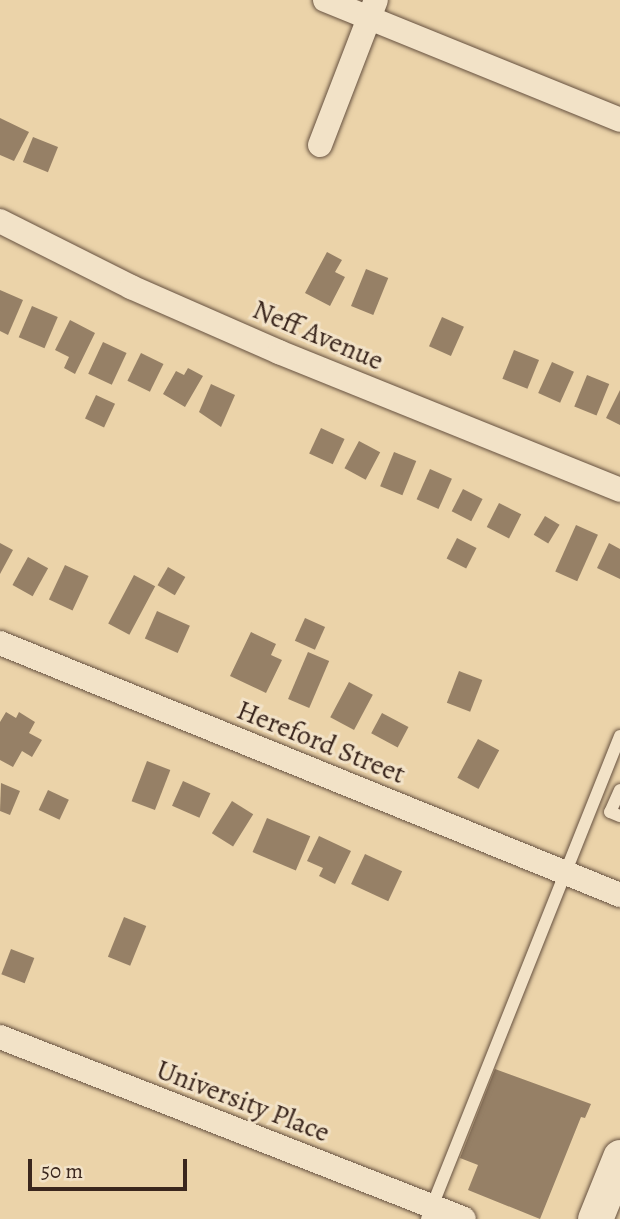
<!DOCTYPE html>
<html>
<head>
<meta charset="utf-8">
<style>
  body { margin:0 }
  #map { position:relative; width:620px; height:1219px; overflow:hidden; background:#ebd3a9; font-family:Alegreya,serif }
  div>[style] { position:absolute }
  .building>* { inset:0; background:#968066; transform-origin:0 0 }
  .roads { filter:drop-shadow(0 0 2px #665140) drop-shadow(0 0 2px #665140) }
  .service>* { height:12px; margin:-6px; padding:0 6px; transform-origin:6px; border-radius:6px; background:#f2e2c7 }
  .minor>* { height:24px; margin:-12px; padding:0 12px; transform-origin:12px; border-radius:12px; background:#f2e2c7 }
  .secondary>* { height:35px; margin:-17.5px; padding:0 17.5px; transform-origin:17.5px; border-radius:17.5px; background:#f2e2c7 }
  span { translate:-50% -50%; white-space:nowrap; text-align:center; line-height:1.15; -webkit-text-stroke:6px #f2e2c7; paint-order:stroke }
  .street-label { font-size:28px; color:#3a261d }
  .scale { position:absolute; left:28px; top:1159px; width:159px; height:32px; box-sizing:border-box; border:4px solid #3a261d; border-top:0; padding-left:9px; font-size:21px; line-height:24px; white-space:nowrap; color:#3a261d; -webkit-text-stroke:5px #f2e2c7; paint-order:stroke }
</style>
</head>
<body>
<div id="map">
  <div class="building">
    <div style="clip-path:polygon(0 118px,29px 132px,14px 161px,0 155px)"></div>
    <div style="left:33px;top:137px;width:27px;height:27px;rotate:22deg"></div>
    <div style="clip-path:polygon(327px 252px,342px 260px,335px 272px,345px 277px,330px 306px,305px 293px)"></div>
    <div style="left:366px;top:269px;width:24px;height:40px;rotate:22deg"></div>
    <div style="clip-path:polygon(0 290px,23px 300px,8px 335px,0 331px)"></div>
    <div style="left:32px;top:306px;width:28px;height:34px;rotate:23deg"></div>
    <div style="left:442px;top:317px;width:24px;height:32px;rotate:24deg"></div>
    <div style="clip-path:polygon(70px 320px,95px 333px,75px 374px,64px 368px,69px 357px,55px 350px)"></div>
    <div style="left:103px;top:342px;width:26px;height:35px;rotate:25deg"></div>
    <div style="left:514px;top:350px;width:27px;height:31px;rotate:22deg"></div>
    <div style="left:141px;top:353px;width:25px;height:31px;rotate:26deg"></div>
    <div style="left:552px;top:362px;width:24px;height:34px;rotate:24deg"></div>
    <div style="clip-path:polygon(188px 368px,203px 376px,185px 407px,163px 394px,176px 371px,184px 375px)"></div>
    <div style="left:587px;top:375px;width:24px;height:34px;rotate:22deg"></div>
    <div style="clip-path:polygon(211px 384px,235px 395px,221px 427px,199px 412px)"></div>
    <div style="clip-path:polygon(620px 390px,620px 425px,606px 418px)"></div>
    <div style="left:96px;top:395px;width:21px;height:26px;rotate:25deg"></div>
    <div style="left:321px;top:428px;width:26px;height:28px;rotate:25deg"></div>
    <div style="left:359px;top:441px;width:24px;height:31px;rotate:28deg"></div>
    <div style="left:394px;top:452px;width:24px;height:37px;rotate:22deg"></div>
    <div style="left:430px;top:469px;width:24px;height:33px;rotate:24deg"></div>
    <div style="left:463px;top:489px;width:22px;height:25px;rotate:27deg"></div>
    <div style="left:499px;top:503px;width:25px;height:27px;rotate:27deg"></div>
    <div style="left:545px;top:516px;width:17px;height:22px;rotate:31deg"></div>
    <div style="left:576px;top:525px;width:24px;height:51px;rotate:24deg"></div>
    <div style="left:457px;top:538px;width:22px;height:23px;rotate:27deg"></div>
    <div style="clip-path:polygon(0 543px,13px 550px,0 574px)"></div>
    <div style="clip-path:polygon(609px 543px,620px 549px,620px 579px,597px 568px)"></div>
    <div style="left:28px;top:557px;width:23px;height:32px;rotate:29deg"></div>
    <div style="left:65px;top:565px;width:26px;height:38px;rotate:25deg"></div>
    <div style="left:168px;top:567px;width:20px;height:21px;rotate:30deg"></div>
    <div style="left:134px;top:575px;width:24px;height:55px;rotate:28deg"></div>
    <div style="left:157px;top:611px;width:36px;height:30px;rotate:24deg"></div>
    <div style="left:305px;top:618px;width:22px;height:25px;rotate:24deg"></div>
    <div style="clip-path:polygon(251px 632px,276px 644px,271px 655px,282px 660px,266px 693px,230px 676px)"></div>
    <div style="left:308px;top:652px;width:23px;height:51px;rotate:23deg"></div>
    <div style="left:459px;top:671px;width:25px;height:34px;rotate:21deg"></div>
    <div style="left:349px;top:682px;width:27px;height:40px;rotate:28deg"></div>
    <div style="clip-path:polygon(6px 712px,16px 718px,19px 712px,35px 722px,29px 733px,42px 740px,32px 757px,22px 751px,13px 767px,0 760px,0 722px)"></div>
    <div style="left:382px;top:713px;width:30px;height:23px;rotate:28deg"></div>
    <div style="left:478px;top:739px;width:24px;height:44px;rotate:28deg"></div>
    <div style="left:147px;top:761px;width:25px;height:43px;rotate:21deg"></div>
    <div style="left:183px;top:781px;width:30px;height:27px;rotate:24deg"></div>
    <div style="clip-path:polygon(1px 783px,20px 791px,10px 815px,0 811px)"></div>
    <div style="left:48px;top:790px;width:23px;height:22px;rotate:25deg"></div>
    <div style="left:232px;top:801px;width:25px;height:38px;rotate:32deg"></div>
    <div style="left:267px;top:818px;width:47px;height:37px;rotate:23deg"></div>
    <div style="clip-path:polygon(319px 836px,351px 851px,335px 884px,319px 876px,323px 868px,307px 861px)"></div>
    <div style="left:365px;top:854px;width:41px;height:33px;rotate:25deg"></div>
    <div style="left:124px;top:917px;width:24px;height:43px;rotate:22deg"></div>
    <div style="left:11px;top:949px;width:25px;height:27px;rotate:21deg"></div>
    <div style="clip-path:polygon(495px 1069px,591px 1104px,585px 1118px,581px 1117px,540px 1219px,468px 1190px,478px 1165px,460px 1158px)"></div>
  </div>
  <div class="roads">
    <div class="service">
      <div style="left:620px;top:790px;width:24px;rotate:114deg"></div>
      <div style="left:610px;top:812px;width:11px;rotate:22deg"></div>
      <div style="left:427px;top:1219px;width:520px;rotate:-68.22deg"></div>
    </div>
    <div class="minor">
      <div style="left:325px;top:0;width:318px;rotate:22.1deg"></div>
      <div style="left:320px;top:145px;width:155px;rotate:-68.9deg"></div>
      <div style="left:0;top:221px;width:147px;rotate:26.7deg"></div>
      <div style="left:131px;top:287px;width:162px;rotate:23.7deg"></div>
      <div style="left:279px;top:352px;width:368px;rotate:22deg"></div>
      <div style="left:0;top:643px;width:669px;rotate:22.12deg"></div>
      <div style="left:0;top:1037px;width:498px;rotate:21.4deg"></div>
    </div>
    <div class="secondary">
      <div style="left:595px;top:1219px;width:67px;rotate:-68deg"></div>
    </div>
  </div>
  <div class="street-label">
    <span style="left:318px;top:335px;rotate:23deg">Neff Avenue</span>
    <span style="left:321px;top:742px;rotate:22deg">Hereford Street</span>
    <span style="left:243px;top:1101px;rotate:21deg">University Place</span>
  </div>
  <div class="scale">50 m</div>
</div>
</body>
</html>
